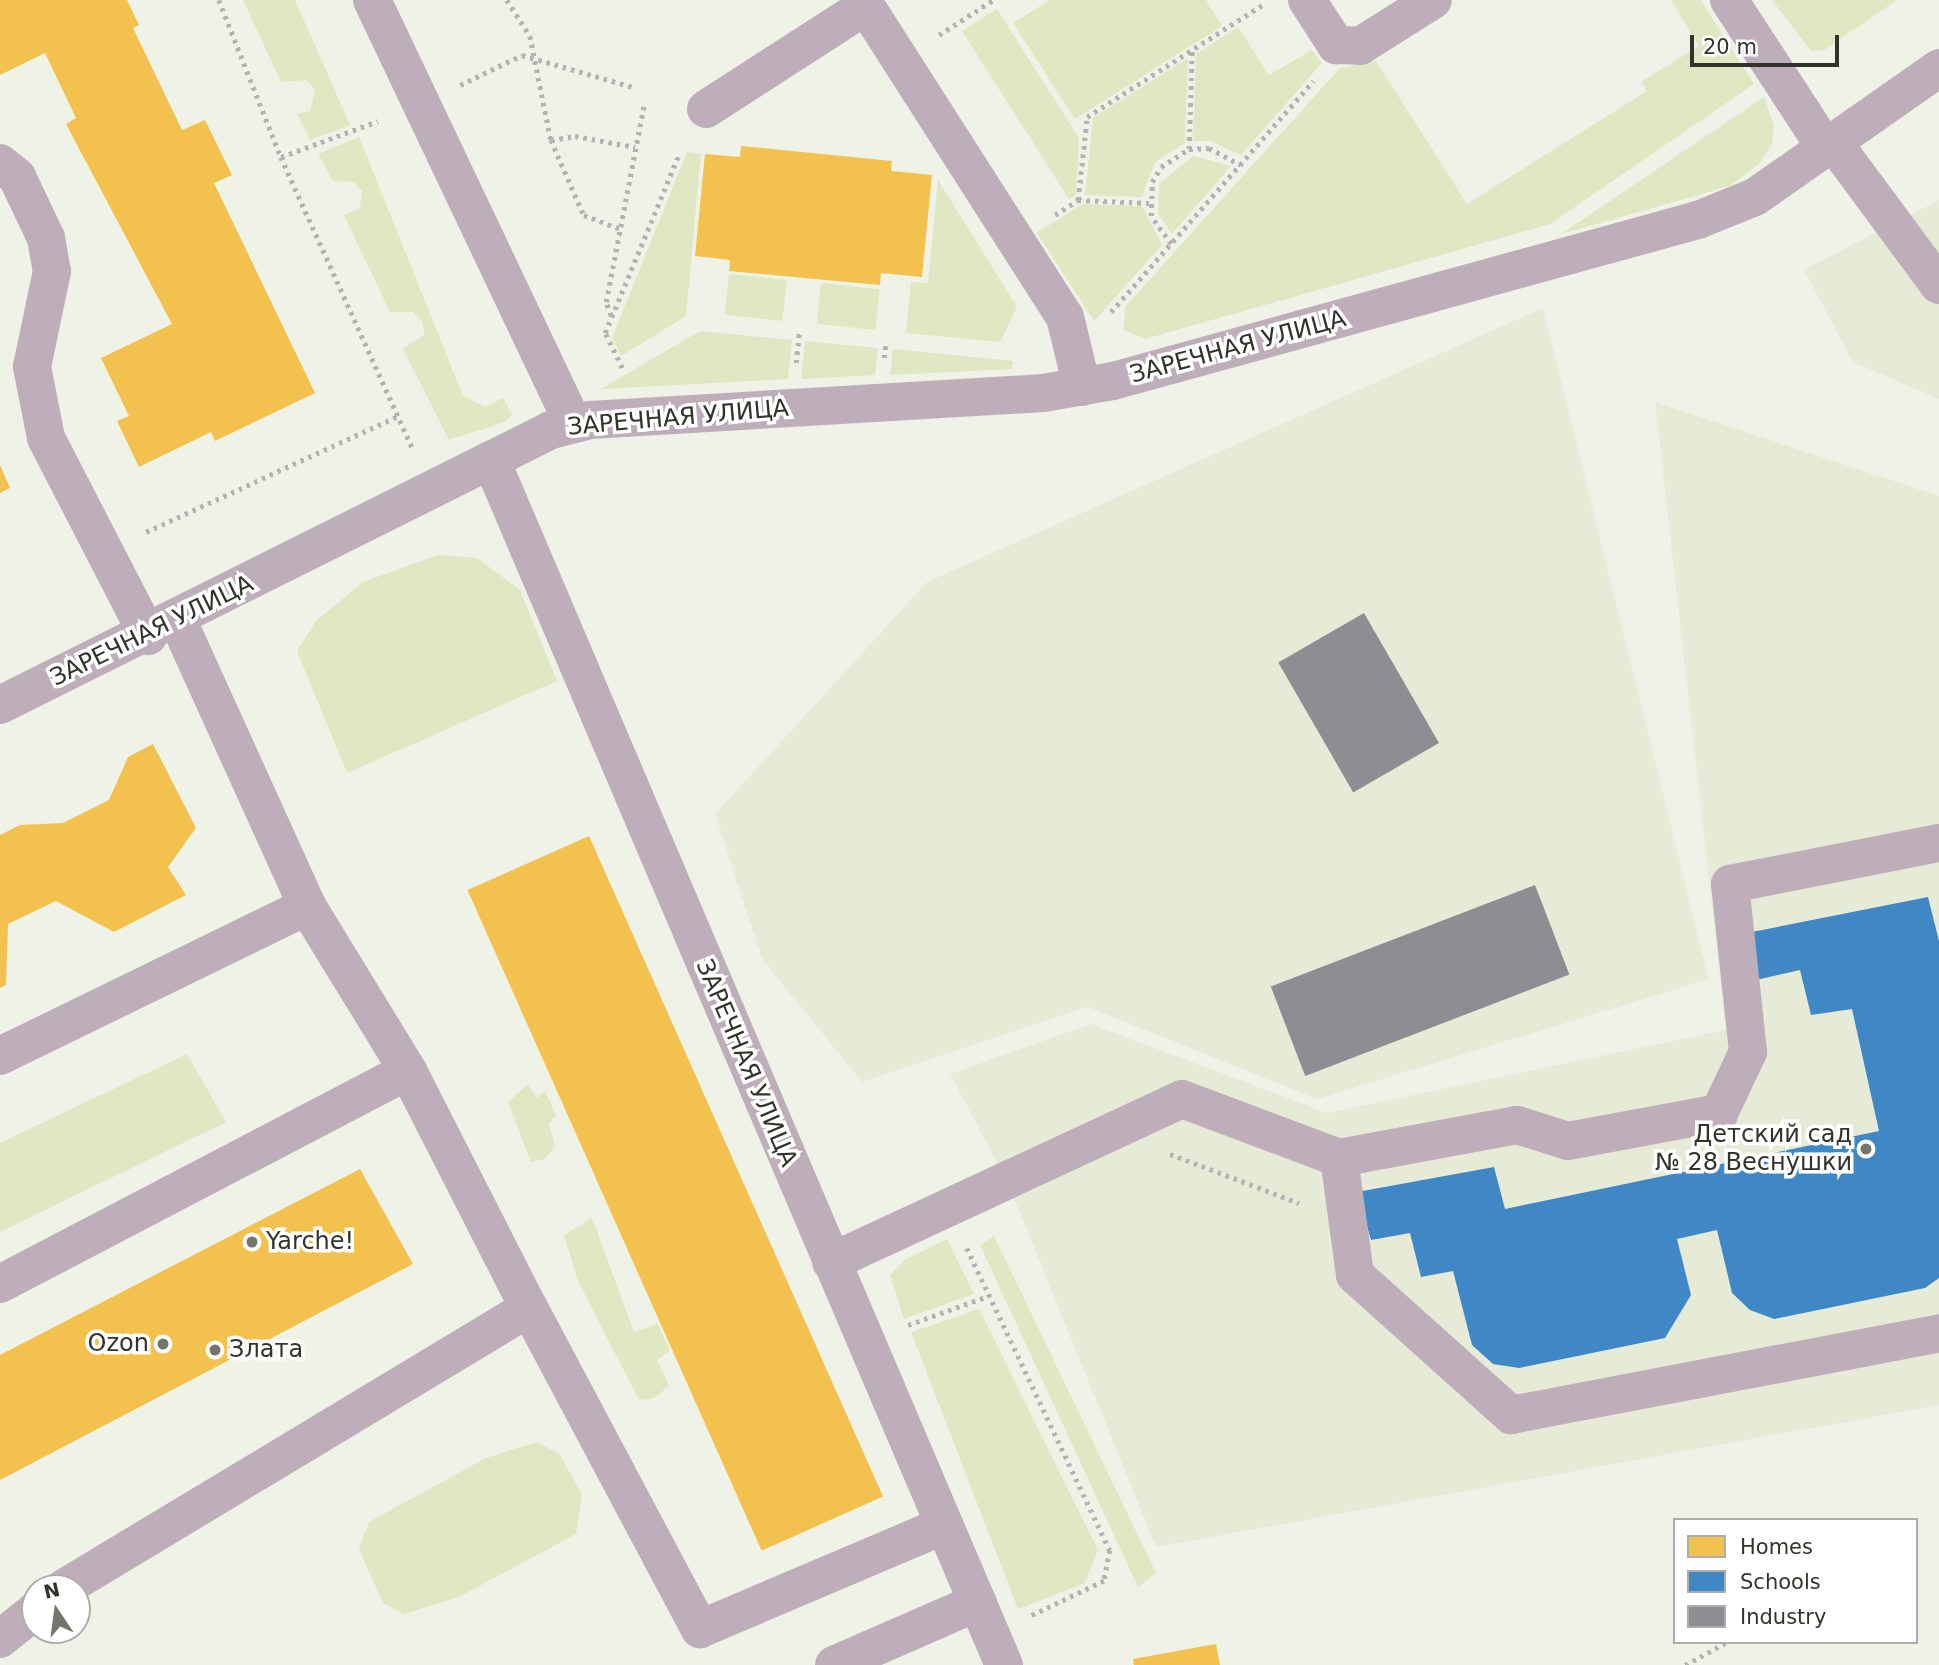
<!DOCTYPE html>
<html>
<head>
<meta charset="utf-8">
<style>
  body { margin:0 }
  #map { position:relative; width:1939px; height:1665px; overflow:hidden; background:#eff2e7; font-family:"DejaVu Sans",sans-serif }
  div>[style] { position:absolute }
  .built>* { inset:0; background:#e6ebd8 }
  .green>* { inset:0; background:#dfe8c2; transform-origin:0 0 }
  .homes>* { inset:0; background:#f2c14e; transform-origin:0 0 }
  .schools>* { inset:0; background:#3f88c5 }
  .industry>* { inset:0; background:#8d8d92; transform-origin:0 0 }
  .path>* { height:4.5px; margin-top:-2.25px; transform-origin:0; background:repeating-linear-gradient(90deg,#b8b0b3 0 3.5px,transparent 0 8.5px) }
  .minor>* { height:38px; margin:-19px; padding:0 19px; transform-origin:19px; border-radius:19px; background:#beaeb9 }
  .dots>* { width:19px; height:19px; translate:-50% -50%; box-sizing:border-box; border:4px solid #fff; border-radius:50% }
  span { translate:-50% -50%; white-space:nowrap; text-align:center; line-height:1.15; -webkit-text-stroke:7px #fff; paint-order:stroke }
  .street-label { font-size:24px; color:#32342c }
  .poi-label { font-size:24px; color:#32342c }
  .right { translate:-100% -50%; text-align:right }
  .left { translate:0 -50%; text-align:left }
  .legend { position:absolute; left:1673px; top:1518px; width:245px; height:126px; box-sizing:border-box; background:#fff; border:2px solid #adaeab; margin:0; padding:9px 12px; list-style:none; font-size:21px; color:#32342c }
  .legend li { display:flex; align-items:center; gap:14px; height:35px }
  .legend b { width:35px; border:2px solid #adaeab }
  .north { position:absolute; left:21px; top:1574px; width:70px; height:70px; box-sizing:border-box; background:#fff; border:2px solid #adaeab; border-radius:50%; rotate:347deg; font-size:19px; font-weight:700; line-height:28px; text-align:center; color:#32342c }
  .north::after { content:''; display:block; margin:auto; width:24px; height:32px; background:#74766d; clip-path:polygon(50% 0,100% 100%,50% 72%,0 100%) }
  .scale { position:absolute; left:1690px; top:35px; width:149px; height:32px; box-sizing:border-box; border:4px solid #32342c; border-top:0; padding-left:9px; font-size:21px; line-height:24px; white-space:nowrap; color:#32342c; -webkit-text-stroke:5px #fff; paint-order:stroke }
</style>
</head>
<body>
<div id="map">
  <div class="built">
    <div style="clip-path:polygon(1939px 200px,1939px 399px,1853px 362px,1804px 270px)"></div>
    <div style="clip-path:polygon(1543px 308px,1709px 979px,1317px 1099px,1088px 1007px,862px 1082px,762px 959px,715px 814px,927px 582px)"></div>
    <div style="clip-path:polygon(1655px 402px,1939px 496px,1939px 1405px,1156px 1547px,1007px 1181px,950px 1074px,1091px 1024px,1327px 1113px,1726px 1030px)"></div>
  </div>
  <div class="green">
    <div style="clip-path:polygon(243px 0,295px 0,350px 125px,310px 140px,297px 114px,310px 111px,315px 89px,306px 80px,281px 82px)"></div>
    <div style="clip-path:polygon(1050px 0,1206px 0,1222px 26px,1075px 119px,1013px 23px)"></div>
    <div style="clip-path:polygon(1671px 0,1701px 0,1754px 84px,1550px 224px,1145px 339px,1124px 330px,1125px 307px,1340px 68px,1376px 61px,1467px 204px,1647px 91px,1641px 82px,1699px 46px)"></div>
    <div style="clip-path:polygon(1772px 0,1897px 0,1824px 50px,1811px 51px)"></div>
    <div style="clip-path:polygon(997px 9px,1079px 138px,1076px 195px,1069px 199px,962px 31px)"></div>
    <div style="clip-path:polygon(1238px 27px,1269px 75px,1312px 50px,1322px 63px,1241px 155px,1210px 141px,1193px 141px,1196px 54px)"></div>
    <div style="clip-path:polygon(1188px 58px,1185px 143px,1155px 162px,1142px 197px,1085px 195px,1093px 118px)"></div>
    <div style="clip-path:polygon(1764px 97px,1774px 126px,1772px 144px,1760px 163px,1730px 186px,1561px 234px)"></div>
    <div style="clip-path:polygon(359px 137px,463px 396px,485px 407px,503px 398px,512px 415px,505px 422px,449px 440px,403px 349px,425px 334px,422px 322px,413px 312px,390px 312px,344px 215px,360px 208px,362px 191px,354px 182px,333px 181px,318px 154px)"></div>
    <div style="clip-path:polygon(687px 152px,701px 154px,686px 316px,621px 356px,612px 338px)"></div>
    <div style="clip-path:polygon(1193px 156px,1231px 166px,1172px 234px,1158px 214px,1159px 184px)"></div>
    <div style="clip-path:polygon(938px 180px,1017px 307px,1000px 342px,906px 333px,911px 282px,928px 283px)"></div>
    <div style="clip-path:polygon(1082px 204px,1142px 206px,1162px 245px,1094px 321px,1037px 233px)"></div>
    <div style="left:729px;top:274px;width:58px;height:41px;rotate:6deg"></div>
    <div style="left:821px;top:283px;width:59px;height:41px;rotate:6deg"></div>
    <div style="clip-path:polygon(700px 331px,792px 340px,788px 379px,601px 389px)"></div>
    <div style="clip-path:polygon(805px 341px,878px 348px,875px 375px,801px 379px)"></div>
    <div style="clip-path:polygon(893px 349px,1013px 361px,1012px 369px,890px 375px)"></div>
    <div style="clip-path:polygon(438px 555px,477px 558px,520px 590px,557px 681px,347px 773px,297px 651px,316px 621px,363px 582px)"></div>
    <div style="clip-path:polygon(187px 1054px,226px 1122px,0 1232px,0 1143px)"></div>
    <div style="clip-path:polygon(528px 1084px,537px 1098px,545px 1091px,556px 1115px,549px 1124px,555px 1147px,544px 1159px,531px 1162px,508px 1102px)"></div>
    <div style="clip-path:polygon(592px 1218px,634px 1332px,658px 1324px,670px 1351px,657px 1360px,669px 1386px,654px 1398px,639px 1400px,578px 1281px,564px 1235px)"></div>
    <div style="clip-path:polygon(994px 1236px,1156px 1573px,1138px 1587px,980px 1245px)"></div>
    <div style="clip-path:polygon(947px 1239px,974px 1294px,904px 1319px,890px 1275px,904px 1260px)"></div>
    <div style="clip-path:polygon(979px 1309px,1098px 1550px,1085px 1583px,1018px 1609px,911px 1332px)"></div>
    <div style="clip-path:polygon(537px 1442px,559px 1454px,582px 1494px,576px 1534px,459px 1597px,404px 1614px,383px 1603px,359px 1549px,369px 1522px,486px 1458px)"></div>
  </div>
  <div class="homes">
    <div style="clip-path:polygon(0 0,127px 0,139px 25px,133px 28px,182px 130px,205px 120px,232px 175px,214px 183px,315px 393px,215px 441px,211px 432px,139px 467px,117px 421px,129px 416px,101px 358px,172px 324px,66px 124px,76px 118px,45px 53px,0 75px)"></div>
    <div style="clip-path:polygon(741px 146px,892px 161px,891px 171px,932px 175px,922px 277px,881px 273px,880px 285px,729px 271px,730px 260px,695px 256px,705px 154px,740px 157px)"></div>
    <div style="clip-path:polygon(0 465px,10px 488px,0 493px)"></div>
    <div style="clip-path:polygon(153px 744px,196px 828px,168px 867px,186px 895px,114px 932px,56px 901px,8px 924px,6px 985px,0 988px,0 835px,20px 825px,63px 823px,109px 800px,128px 757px)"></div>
    <div style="left:589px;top:836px;width:723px;height:133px;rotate:66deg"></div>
    <div style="clip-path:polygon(360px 1169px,413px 1264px,0 1480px,0 1355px)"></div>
    <div style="clip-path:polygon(1216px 1644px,1220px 1665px,1134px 1665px,1133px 1659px)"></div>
  </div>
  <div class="schools">
    <div style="clip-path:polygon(1928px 897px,1939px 941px,1939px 1278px,1925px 1288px,1774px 1319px,1750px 1310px,1732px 1293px,1717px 1230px,1677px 1239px,1691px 1295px,1665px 1338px,1519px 1368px,1493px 1364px,1472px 1345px,1453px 1271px,1421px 1277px,1410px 1233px,1371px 1240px,1357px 1192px,1494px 1167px,1505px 1209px,1879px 1131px,1852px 1009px,1811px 1015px,1800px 970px,1756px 980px,1747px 933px)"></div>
  </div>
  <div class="industry">
    <div style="left:1364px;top:613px;width:150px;height:99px;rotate:60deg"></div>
    <div style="left:1535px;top:885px;width:96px;height:283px;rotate:69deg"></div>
  </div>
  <div class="path">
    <div style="left:219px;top:0;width:169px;rotate:68.5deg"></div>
    <div style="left:281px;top:157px;width:320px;rotate:65.7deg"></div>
    <div style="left:507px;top:0;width:43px;rotate:57.4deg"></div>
    <div style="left:530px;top:36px;width:106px;rotate:78.6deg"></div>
    <div style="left:551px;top:140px;width:82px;rotate:66.3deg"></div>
    <div style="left:584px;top:215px;width:39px;rotate:21deg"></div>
    <div style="left:939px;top:35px;width:64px;rotate:-32.9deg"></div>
    <div style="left:460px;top:85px;width:69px;rotate:-25.8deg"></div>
    <div style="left:522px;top:55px;width:116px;rotate:16.1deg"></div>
    <div style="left:551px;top:140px;width:24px;rotate:-9deg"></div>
    <div style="left:575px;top:136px;width:61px;rotate:10.4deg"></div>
    <div style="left:1189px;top:149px;width:99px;rotate:-88.3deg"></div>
    <div style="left:281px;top:157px;width:103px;rotate:-20.4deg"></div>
    <div style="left:1078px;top:200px;width:71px;rotate:2.4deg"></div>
    <div style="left:1055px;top:215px;width:27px;rotate:-33deg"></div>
    <div style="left:1078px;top:200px;width:83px;rotate:-83.8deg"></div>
    <div style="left:1087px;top:117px;width:210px;rotate:-32.6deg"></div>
    <div style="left:1171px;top:244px;width:34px;rotate:-126deg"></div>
    <div style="left:1151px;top:216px;width:34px;rotate:-88deg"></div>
    <div style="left:1152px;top:182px;width:17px;rotate:-59deg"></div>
    <div style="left:1161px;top:167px;width:33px;rotate:-33deg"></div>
    <div style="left:1189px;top:149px;width:20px;rotate:-3deg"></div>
    <div style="left:1209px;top:148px;width:36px;rotate:28deg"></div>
    <div style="left:1111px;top:312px;width:307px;rotate:-48.8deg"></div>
    <div style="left:611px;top:316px;width:15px;rotate:-110deg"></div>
    <div style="left:606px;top:302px;width:202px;rotate:-79.1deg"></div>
    <div style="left:884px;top:358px;width:17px;rotate:-83deg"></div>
    <div style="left:796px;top:363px;width:31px;rotate:-84deg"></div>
    <div style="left:622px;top:368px;width:39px;rotate:-116deg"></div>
    <div style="left:605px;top:333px;width:191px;rotate:-67.5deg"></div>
    <div style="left:146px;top:532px;width:277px;rotate:-24.7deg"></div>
    <div style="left:1170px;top:1154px;width:138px;rotate:20.8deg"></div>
    <div style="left:967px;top:1248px;width:334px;rotate:64.7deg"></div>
    <div style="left:1110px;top:1550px;width:32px;rotate:101deg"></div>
    <div style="left:1104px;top:1581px;width:81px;rotate:154.4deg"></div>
    <div style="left:908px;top:1325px;width:85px;rotate:-19.9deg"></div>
    <div style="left:1685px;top:1665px;width:48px;rotate:-28.7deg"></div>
  </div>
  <div class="minor">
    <div style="left:372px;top:0;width:467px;rotate:64.6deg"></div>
    <div style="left:862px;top:0;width:376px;rotate:57.4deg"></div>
    <div style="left:1065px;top:317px;width:72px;rotate:76.3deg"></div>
    <div style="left:1307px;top:0;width:54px;rotate:57.2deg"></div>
    <div style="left:1336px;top:45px;width:24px;rotate:2deg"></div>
    <div style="left:1360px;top:46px;width:86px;rotate:-32.2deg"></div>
    <div style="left:1729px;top:0;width:176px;rotate:56.9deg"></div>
    <div style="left:706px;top:109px;width:190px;rotate:-32.8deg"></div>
    <div style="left:1833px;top:142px;width:178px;rotate:53.5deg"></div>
    <div style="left:0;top:163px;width:22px;rotate:39deg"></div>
    <div style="left:17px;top:177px;width:68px;rotate:64.6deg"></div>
    <div style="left:46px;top:238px;width:34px;rotate:80deg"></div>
    <div style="left:52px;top:271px;width:98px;rotate:101.8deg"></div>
    <div style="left:32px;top:367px;width:72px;rotate:78.8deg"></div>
    <div style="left:46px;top:438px;width:223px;rotate:62.7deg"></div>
    <div style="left:491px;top:460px;width:67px;rotate:-26.6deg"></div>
    <div style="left:551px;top:430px;width:40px;rotate:-14.4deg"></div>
    <div style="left:590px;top:420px;width:454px;rotate:-3.4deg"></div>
    <div style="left:1043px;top:393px;width:71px;rotate:-9.7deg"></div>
    <div style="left:1113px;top:381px;width:607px;rotate:-15.39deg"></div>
    <div style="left:1698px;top:220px;width:61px;rotate:-22deg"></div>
    <div style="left:1755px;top:197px;width:225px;rotate:-35deg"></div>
    <div style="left:178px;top:621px;width:313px;rotate:65.6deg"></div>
    <div style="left:307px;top:906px;width:193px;rotate:58.5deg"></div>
    <div style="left:408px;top:1071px;width:266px;rotate:63deg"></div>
    <div style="left:0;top:705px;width:549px;rotate:-26.52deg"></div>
    <div style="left:491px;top:460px;width:1310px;rotate:66.94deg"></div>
    <div style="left:0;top:1056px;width:342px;rotate:-26deg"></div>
    <div style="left:1339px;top:1158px;width:118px;rotate:82.2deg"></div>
    <div style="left:1355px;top:1275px;width:210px;rotate:41.9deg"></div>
    <div style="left:1511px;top:1415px;width:436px;rotate:-10.8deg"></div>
    <div style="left:831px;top:1262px;width:387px;rotate:-24.9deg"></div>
    <div style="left:1182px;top:1099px;width:168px;rotate:20.6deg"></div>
    <div style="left:1339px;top:1158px;width:181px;rotate:-10.5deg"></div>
    <div style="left:1517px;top:1125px;width:53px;rotate:17.4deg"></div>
    <div style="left:1568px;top:1141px;width:154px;rotate:-10.5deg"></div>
    <div style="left:1719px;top:1113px;width:68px;rotate:-64.6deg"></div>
    <div style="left:1748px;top:1052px;width:169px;rotate:-96.1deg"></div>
    <div style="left:1730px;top:884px;width:213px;rotate:-11.1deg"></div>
    <div style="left:0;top:1284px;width:460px;rotate:-27.6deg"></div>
    <div style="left:64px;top:1588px;width:543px;rotate:-31.05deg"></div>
    <div style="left:529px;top:1308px;width:364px;rotate:62deg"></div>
    <div style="left:700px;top:1629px;width:264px;rotate:-23deg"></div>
    <div style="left:0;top:1639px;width:45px;rotate:-38.7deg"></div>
    <div style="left:834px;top:1665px;width:157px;rotate:-23.6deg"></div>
  </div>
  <div class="dots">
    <div style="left:1866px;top:1149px;background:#74766d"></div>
    <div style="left:252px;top:1242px;background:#74766d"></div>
    <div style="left:163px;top:1344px;background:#74766d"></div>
    <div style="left:215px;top:1350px;background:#74766d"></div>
  </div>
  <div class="street-label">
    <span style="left:1238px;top:347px;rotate:-15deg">ЗАРЕЧНАЯ УЛИЦА</span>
    <span style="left:678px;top:418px;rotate:-5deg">ЗАРЕЧНАЯ УЛИЦА</span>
    <span style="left:152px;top:631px;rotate:-26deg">ЗАРЕЧНАЯ УЛИЦА</span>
    <span style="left:746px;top:1063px;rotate:67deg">ЗАРЕЧНАЯ УЛИЦА</span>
  </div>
  <div class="poi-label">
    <span class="right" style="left:1852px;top:1149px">Детский сад<br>№ 28 Веснушки</span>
    <span class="left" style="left:266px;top:1242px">Yarche!</span>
    <span class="right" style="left:149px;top:1344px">Ozon</span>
    <span class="left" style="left:229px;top:1350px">Злата</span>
  </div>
  <ul class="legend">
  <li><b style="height:19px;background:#f2c14e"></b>Homes</li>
  <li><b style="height:19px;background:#3f88c5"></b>Schools</li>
  <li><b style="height:19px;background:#8d8d92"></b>Industry</li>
  </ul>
  <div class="north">N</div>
  <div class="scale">20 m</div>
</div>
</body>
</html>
